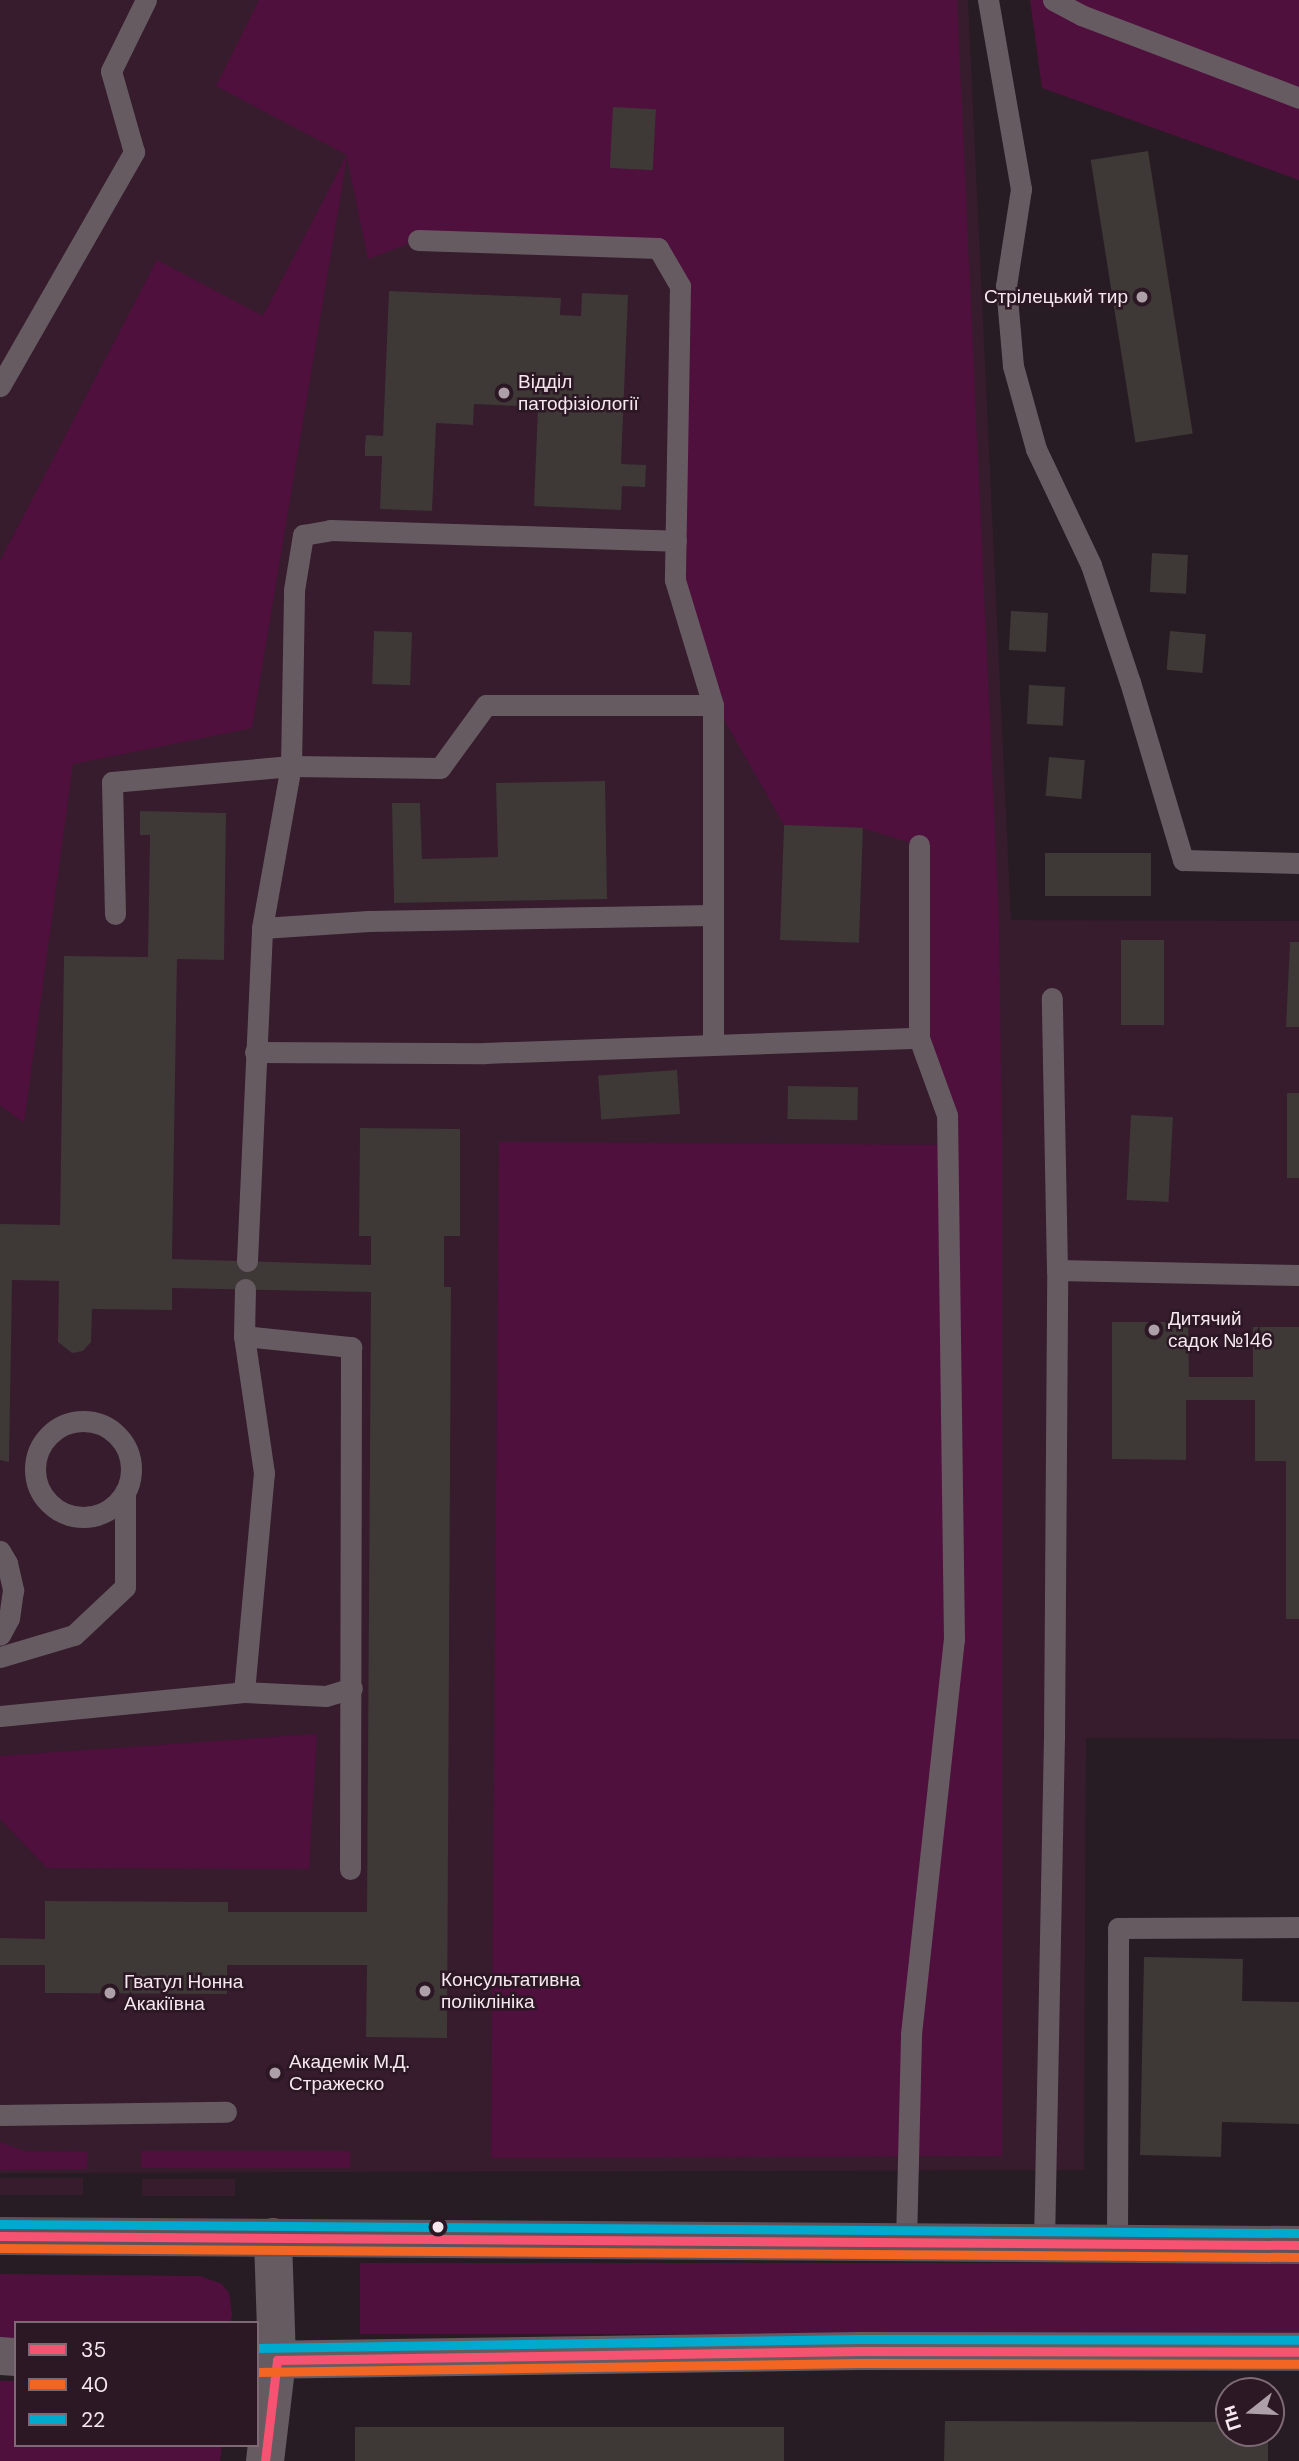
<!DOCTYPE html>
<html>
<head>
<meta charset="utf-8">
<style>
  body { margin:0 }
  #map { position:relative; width:1299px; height:2461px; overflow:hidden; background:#271c23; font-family:"DM Sans",sans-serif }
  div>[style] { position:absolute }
  .built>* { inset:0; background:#361c2d; transform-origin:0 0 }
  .green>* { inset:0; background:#50103d; transform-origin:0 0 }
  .building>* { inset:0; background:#3e3836; transform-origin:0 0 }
  .service>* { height:21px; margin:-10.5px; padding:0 10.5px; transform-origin:10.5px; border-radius:10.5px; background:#675b62 }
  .service>.ring { margin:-10.5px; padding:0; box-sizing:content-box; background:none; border:21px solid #675b62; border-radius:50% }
  .minor>* { height:38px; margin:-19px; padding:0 19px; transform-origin:19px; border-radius:19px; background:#675b62 }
  .tertiary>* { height:38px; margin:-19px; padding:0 19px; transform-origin:19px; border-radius:19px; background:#675b62 }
  .primary>* { height:38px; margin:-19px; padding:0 19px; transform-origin:19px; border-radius:19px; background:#60525a }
  .bus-1>* { height:9px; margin:-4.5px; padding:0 4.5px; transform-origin:4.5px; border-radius:4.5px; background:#f65372 }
  .bus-2>* { height:9px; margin:-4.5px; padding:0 4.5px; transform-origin:4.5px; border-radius:4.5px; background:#f26522 }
  .bus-3>* { height:9px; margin:-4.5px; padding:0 4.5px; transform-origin:4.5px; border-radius:4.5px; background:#00a9ce }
  .dots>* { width:19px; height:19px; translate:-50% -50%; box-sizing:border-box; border:4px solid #2c1724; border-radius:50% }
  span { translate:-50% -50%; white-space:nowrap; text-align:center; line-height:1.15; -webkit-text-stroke:5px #2c1724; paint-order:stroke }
  .poi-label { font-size:19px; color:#f6e7ef }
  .right { translate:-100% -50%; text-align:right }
  .left { translate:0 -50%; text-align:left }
  .legend { position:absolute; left:14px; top:2321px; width:245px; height:126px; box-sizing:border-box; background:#2c1724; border:2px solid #7d6a75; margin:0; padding:9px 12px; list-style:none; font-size:21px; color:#f6e7ef }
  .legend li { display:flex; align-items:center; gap:14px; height:35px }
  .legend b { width:35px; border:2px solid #7d6a75 }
  .north { position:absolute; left:1215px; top:2377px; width:70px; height:70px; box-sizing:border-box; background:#2c1724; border:2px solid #7d6a75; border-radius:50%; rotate:252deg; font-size:19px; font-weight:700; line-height:28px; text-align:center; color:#f6e7ef }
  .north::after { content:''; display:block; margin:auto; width:24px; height:32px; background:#aea0a8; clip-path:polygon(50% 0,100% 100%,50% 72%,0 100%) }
</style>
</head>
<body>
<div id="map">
  <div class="built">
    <div style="clip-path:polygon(0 0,968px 0,1011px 920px,1299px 921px,1299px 1739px,1086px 1738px,1084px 2170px,0 2173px)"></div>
    <div style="left:83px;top:2178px;width:17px;height:83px;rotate:90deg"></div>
    <div style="left:235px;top:2179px;width:17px;height:93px;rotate:90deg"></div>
  </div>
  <div class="green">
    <div style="clip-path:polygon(259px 0,957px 0,999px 923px,1002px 1143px,1002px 2156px,491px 2158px,499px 1142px,947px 1145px,919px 1038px,918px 845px,863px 828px,784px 825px,710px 695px,675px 580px,680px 286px,658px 248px,418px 240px,368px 259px,347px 157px,252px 728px,73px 764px,24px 1123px,0 1105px,0 561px,157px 260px,263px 316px,347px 155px,216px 86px)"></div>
    <div style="clip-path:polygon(1030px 0,1299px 0,1299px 180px,1042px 88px)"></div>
    <div style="clip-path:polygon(317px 1734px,309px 1869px,47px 1868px,0 1819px,0 1756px)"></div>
    <div style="clip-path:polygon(0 2142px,24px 2151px,88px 2152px,87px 2169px,0 2170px)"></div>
    <div style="left:141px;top:2151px;width:209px;height:17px"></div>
    <div style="left:360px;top:2263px;width:939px;height:71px"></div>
    <div style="clip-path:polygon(0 2274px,200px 2276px,222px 2284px,229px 2293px,232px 2315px,230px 2323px,16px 2323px,16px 2342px,0 2342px)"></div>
    <div style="clip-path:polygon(0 2381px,16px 2381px,16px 2445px,222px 2445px,220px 2461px,0 2461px)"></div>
  </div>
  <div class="building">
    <div style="left:613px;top:107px;width:43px;height:61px;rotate:3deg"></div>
    <div style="left:1148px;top:151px;width:286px;height:58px;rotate:81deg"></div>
    <div style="clip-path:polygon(389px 291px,561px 298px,560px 315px,581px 316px,582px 293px,628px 295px,621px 464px,646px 465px,645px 487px,622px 486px,621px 510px,534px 506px,538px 407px,474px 404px,473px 425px,436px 423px,432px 511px,380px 509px,382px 456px,365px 456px,365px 445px,366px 435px,383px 436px)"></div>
    <div style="left:1152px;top:553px;width:36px;height:39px;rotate:3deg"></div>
    <div style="left:1011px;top:611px;width:37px;height:39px;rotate:3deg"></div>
    <div style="left:374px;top:631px;width:38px;height:53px;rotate:2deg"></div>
    <div style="left:1170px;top:631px;width:36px;height:39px;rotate:5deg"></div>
    <div style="left:1029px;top:685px;width:36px;height:39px;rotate:3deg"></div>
    <div style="left:1049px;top:757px;width:36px;height:39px;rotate:5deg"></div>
    <div style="clip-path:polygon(605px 781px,607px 899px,394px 903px,392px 803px,420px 803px,422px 859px,498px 857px,496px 783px)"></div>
    <div style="clip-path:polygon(140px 811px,226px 813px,224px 960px,177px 959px,172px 1259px,371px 1265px,371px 1236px,359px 1236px,360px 1128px,460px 1129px,460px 1236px,444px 1236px,444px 1287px,451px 1287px,447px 2038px,366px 2037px,367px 1965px,227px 1965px,227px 1994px,45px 1993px,45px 1965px,0 1965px,0 1938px,45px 1939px,45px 1901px,228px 1902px,228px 1912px,367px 1912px,371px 1292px,172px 1288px,172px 1310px,92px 1309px,91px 1342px,83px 1351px,72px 1353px,58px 1342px,59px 1281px,12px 1280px,9px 1462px,0 1460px,0 1224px,60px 1225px,64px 956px,148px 957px,150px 835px,140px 835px)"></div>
    <div style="left:784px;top:825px;width:79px;height:115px;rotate:2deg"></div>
    <div style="left:1151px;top:853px;width:43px;height:106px;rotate:90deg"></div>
    <div style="left:1121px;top:940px;width:43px;height:85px"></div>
    <div style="clip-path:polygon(1290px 942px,1299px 942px,1299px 1027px,1286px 1027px)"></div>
    <div style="left:677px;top:1070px;width:44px;height:79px;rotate:86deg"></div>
    <div style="left:788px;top:1086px;width:70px;height:33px;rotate:1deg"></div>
    <div style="left:1287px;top:1093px;width:12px;height:85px"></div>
    <div style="left:1131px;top:1115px;width:42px;height:85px;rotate:3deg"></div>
    <div style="clip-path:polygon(1112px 1322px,1188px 1322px,1189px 1377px,1253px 1377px,1253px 1327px,1299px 1327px,1299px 1619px,1286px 1619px,1286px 1461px,1255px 1461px,1255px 1400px,1186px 1400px,1186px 1460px,1112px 1459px)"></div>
    <div style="clip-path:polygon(1144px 1957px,1243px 1959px,1242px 2001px,1299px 2002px,1299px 2124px,1222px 2122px,1221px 2157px,1140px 2155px)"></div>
    <div style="clip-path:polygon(945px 2421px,1229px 2422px,1229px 2433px,1268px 2433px,1268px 2461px,944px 2461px)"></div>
    <div style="left:784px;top:2427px;width:34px;height:429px;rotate:90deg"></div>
  </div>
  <div class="service">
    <div style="left:988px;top:0;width:192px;rotate:80.1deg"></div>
    <div style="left:1021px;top:189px;width:98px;rotate:98.8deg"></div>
    <div style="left:1006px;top:286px;width:80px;rotate:85deg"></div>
    <div style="left:1013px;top:366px;width:86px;rotate:74.5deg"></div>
    <div style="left:1036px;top:449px;width:128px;rotate:64.6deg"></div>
    <div style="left:1091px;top:565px;width:123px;rotate:71.6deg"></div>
    <div style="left:1130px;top:682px;width:186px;rotate:73.4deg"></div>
    <div style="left:1183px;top:860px;width:116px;rotate:1.5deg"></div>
    <div style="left:1053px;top:0;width:32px;rotate:28deg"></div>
    <div style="left:1081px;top:15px;width:233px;rotate:20.8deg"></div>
    <div style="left:418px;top:240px;width:240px;rotate:1.9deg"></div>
    <div style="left:658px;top:248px;width:44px;rotate:59.9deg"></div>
    <div style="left:680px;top:286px;width:294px;rotate:91deg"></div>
    <div style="left:675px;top:580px;width:131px;rotate:73.1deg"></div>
    <div style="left:713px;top:705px;width:340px;rotate:90deg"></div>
    <div style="left:0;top:386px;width:270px;rotate:-60.2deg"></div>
    <div style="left:134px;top:152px;width:84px;rotate:-105.9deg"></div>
    <div style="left:111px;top:71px;width:79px;rotate:-63.8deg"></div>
    <div style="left:115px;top:914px;width:132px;rotate:-91.3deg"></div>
    <div style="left:112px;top:782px;width:180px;rotate:-5.1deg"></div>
    <div style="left:291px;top:766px;width:149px;rotate:0.8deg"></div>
    <div style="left:440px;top:768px;width:78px;rotate:-53.9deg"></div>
    <div style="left:486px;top:705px;width:227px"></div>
    <div style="left:262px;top:928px;width:107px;rotate:-3.7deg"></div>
    <div style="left:369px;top:921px;width:344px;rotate:-1deg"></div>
    <div style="left:255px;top:1052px;width:229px;rotate:0.3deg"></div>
    <div style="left:484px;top:1053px;width:435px;rotate:-2deg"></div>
    <div style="left:919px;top:1038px;width:193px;rotate:-90deg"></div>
    <div style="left:247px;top:1261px;width:333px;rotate:-87.4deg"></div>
    <div style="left:262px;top:928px;width:165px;rotate:-79.9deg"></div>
    <div style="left:291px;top:766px;width:176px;rotate:-89deg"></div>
    <div style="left:294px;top:590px;width:56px;rotate:-80.7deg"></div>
    <div style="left:303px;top:535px;width:27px;rotate:-10deg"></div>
    <div style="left:330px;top:530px;width:346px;rotate:1.8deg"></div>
    <div style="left:1057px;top:1270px;width:242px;rotate:1.2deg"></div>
    <div style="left:244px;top:1336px;width:108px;rotate:5.9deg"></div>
    <div style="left:351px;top:1347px;width:522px;rotate:90.11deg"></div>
    <div class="ring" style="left:35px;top:1421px;width:75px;height:75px"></div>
    <div style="left:0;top:1551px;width:14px;rotate:60deg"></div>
    <div style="left:7px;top:1563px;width:28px;rotate:77deg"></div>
    <div style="left:13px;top:1590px;width:28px;rotate:98deg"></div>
    <div style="left:9px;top:1618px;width:19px;rotate:118deg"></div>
    <div style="left:0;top:1657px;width:77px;rotate:-16.6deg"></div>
    <div style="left:74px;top:1635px;width:70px;rotate:-43.3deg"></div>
    <div style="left:125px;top:1587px;width:95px;rotate:-90deg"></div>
    <div style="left:244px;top:1692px;width:220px;rotate:-84.8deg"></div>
    <div style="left:264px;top:1473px;width:138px;rotate:-98.3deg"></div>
    <div style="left:244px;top:1336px;width:47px;rotate:-88.8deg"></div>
    <div style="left:0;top:1716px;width:245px;rotate:-5.6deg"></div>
    <div style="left:244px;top:1692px;width:82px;rotate:2.8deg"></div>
    <div style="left:326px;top:1696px;width:27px;rotate:-17deg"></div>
    <div style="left:0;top:2115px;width:226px;rotate:-0.8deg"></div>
    <div style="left:906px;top:2242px;width:208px;rotate:-88.6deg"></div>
    <div style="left:911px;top:2034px;width:396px;rotate:-83.8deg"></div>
    <div style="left:954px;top:1640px;width:525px;rotate:-90.76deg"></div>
    <div style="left:947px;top:1115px;width:82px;rotate:-110deg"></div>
    <div style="left:1044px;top:2243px;width:505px;rotate:-88.87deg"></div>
    <div style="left:1054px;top:1738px;width:468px;rotate:-89.6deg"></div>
    <div style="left:1057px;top:1270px;width:272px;rotate:-91.1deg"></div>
    <div style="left:1117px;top:2244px;width:316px;rotate:-89.8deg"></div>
    <div style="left:1118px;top:1928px;width:181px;rotate:-0.3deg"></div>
  </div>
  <div class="minor">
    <div style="left:265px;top:2461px;width:102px;rotate:-83.2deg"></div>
    <div style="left:277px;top:2360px;width:123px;rotate:-91.9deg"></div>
  </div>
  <div class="tertiary">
    <div style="left:0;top:2356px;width:16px;rotate:4deg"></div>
    <div style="left:257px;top:2360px;width:603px;rotate:-0.86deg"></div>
    <div style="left:860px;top:2351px;width:439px;rotate:0.1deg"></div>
  </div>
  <div class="primary">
    <div style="left:0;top:2236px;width:1299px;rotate:0.4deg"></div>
  </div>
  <div class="bus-1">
    <div style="left:0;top:2236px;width:1299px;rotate:0.4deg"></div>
    <div style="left:265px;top:2461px;width:102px;rotate:-83.2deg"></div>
    <div style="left:277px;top:2360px;width:583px;rotate:-0.88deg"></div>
    <div style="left:860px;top:2351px;width:439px;rotate:0.1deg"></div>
  </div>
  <div class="bus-2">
    <div style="left:0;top:2248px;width:1299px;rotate:0.4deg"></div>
    <div style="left:257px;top:2372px;width:603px;rotate:-0.86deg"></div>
    <div style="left:860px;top:2363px;width:439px;rotate:0.1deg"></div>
  </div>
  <div class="bus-3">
    <div style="left:0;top:2224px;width:1299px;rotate:0.4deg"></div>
    <div style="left:257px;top:2348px;width:603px;rotate:-0.86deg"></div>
    <div style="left:860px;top:2339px;width:439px;rotate:0.1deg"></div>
  </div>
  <div class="dots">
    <div style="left:1142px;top:297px;background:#aea0a8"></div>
    <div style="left:504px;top:393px;background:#aea0a8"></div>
    <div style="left:1154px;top:1330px;background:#aea0a8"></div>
    <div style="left:425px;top:1991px;background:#aea0a8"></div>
    <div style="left:110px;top:1993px;background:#aea0a8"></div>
    <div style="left:275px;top:2073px;background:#aea0a8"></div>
    <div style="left:438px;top:2227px;background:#f6e7ef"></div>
  </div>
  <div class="poi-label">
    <span class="right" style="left:1128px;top:297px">Стрілецький тир</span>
    <span class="left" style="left:518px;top:393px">Відділ<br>патофізіології</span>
    <span class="left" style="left:1168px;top:1330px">Дитячий<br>садок №146</span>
    <span class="left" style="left:441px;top:1991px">Консультативна<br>поліклініка</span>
    <span class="left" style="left:124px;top:1993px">Гватул Нонна<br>Акакіївна</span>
    <span class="left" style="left:289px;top:2073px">Академік М.Д.<br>Стражеско</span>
  </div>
  <ul class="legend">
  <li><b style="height:9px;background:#f65372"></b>35</li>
  <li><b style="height:9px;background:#f26522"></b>40</li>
  <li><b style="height:9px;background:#00a9ce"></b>22</li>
  </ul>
  <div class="north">Пн</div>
</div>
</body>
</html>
